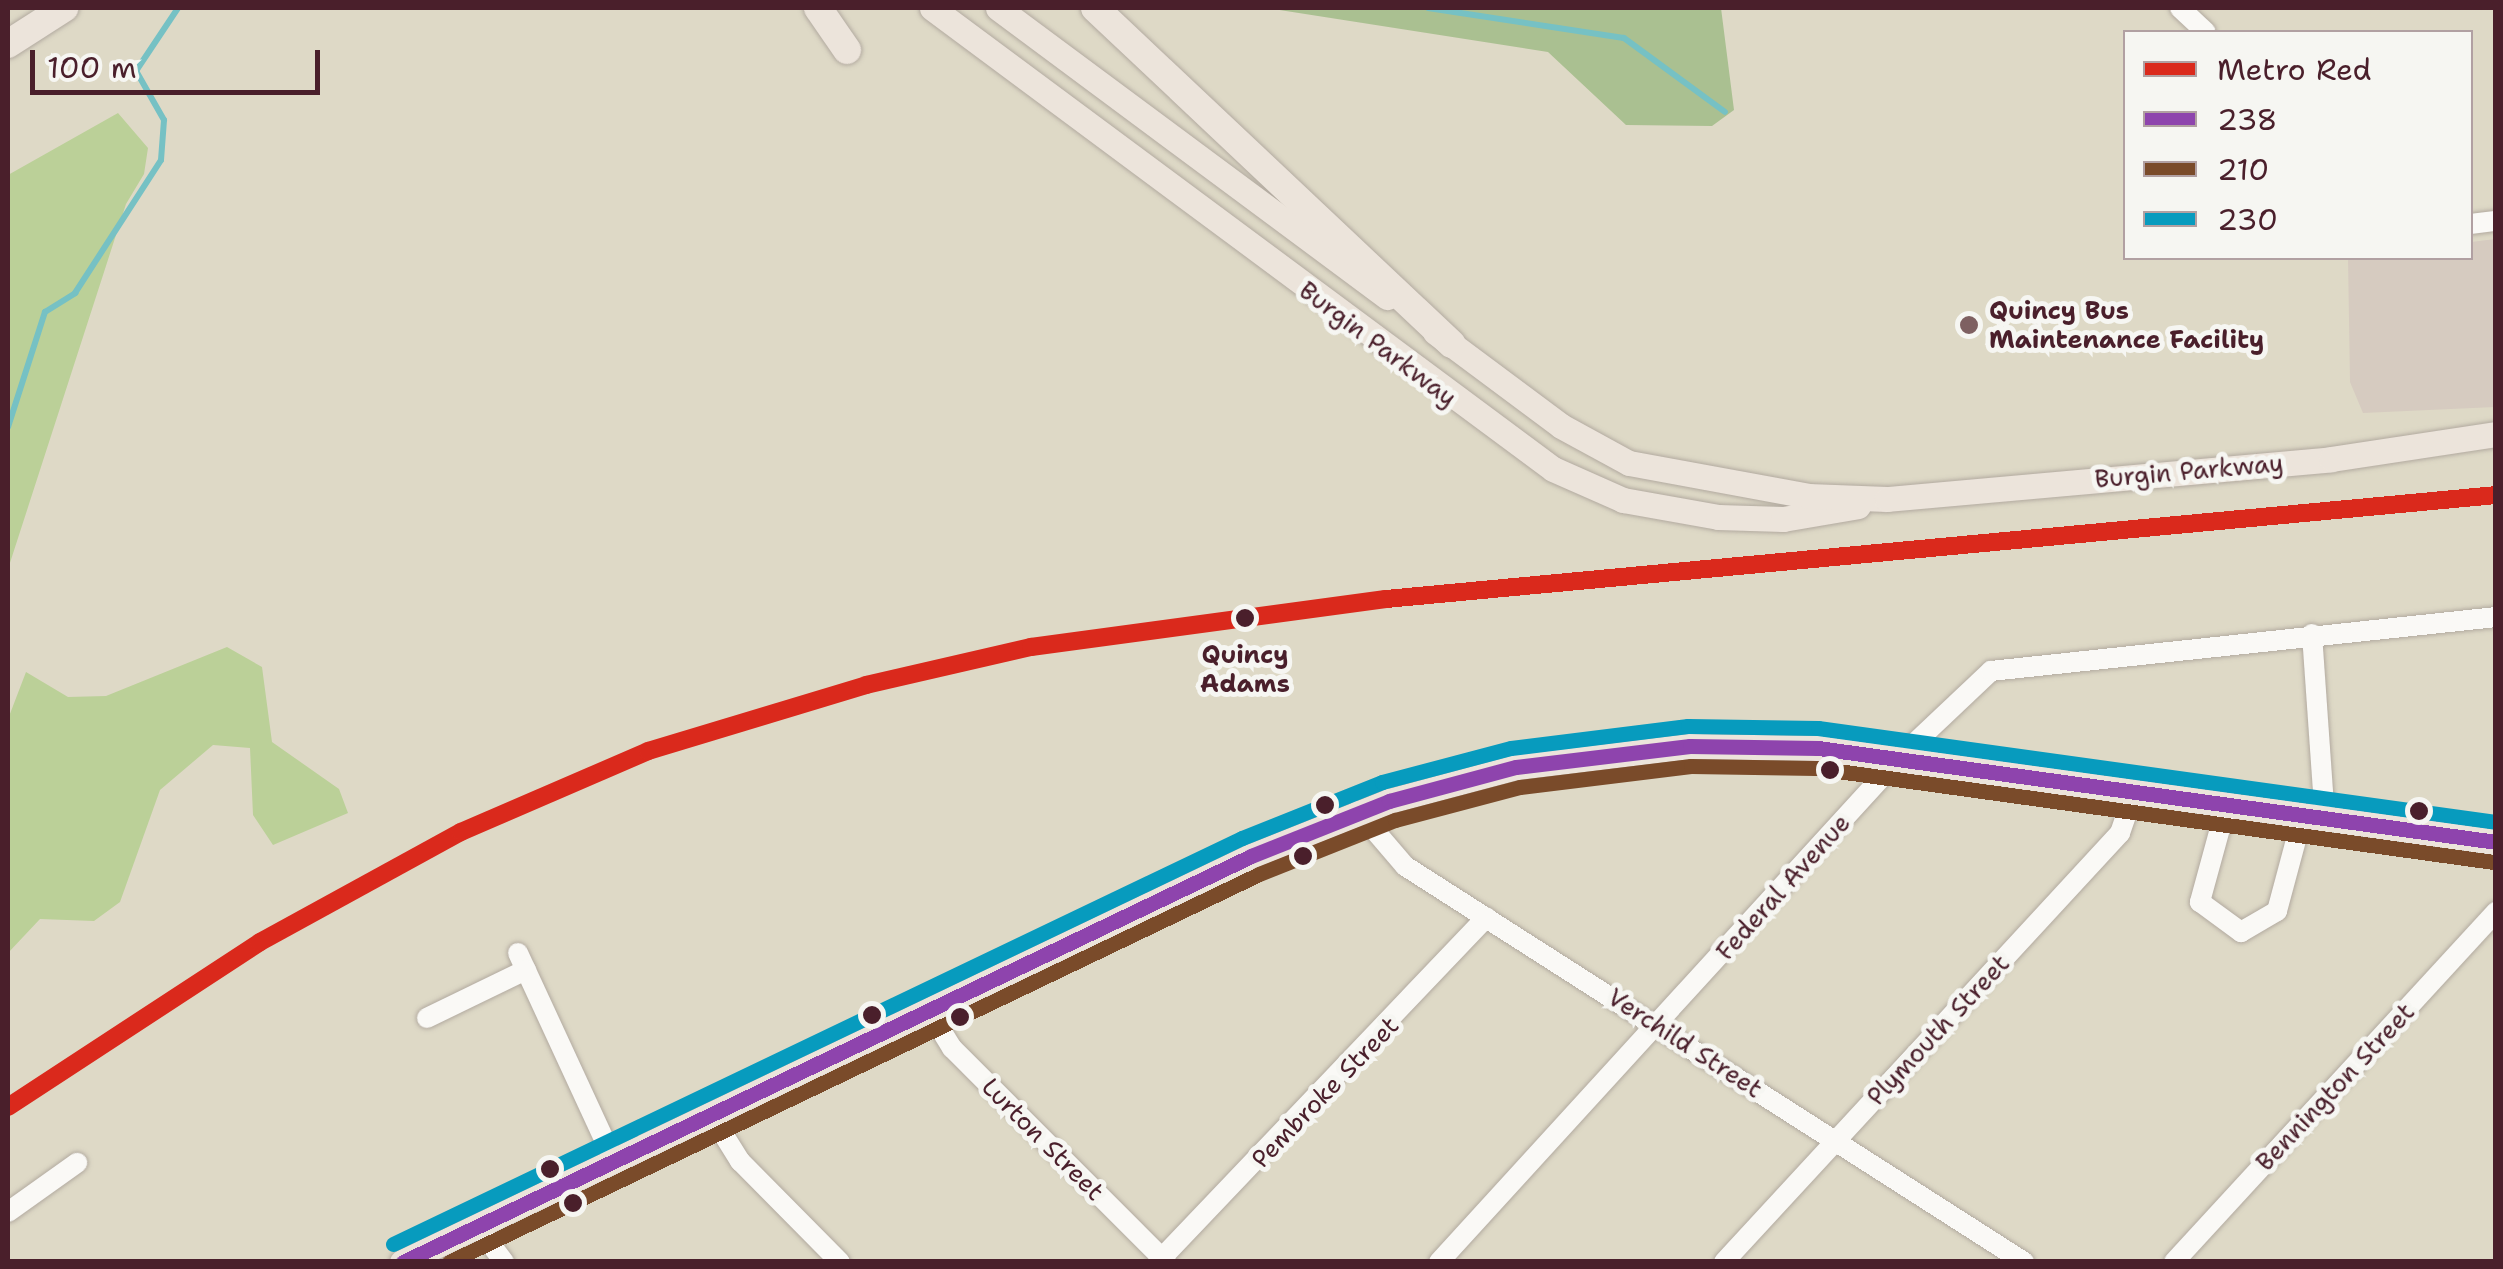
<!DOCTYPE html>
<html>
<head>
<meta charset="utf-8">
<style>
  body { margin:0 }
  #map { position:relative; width:2503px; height:1269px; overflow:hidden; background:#ded9c6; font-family:"Shantell Sans",sans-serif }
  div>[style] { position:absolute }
  .industrial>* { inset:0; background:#d6cbc0 }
  .green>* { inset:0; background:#bbd098 }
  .forest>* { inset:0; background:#aac091 }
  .stream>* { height:6px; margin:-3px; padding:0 3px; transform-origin:3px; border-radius:3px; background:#76c1c4 }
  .roads { filter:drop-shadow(0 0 2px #b2aaa0) drop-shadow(0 0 2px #b2aaa0) }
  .minor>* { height:20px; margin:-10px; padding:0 10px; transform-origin:10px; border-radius:10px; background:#faf9f6 }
  .major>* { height:25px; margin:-12.5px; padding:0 12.5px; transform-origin:12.5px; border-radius:12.5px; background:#ece4db }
  .highway>* { height:28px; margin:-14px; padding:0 14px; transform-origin:14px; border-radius:14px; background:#ece4db }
  .bus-1>* { height:15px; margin:-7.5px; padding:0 7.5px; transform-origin:7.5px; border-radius:7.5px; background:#8e44ad }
  .bus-2>* { height:15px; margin:-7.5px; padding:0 7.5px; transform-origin:7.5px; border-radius:7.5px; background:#7a4b2a }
  .bus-3>* { height:15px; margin:-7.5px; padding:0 7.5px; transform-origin:7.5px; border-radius:7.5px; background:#079bbe }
  .metro-1>* { height:18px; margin:-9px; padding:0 9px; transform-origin:9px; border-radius:9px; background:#da291c }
  .dots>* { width:28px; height:28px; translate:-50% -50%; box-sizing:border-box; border:5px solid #f6f6f2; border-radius:50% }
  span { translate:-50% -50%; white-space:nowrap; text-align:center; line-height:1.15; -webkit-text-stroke:10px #f6f6f2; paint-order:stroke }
  .poi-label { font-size:25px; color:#4a1f2b; font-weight:700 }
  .left { translate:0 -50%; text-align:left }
  .street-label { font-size:25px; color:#4a1f2b }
  .stop-label { font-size:25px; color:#4a1f2b; font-weight:700 }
  .frame { position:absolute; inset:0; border:10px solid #4a1f2b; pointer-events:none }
  .legend { position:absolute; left:2123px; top:30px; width:350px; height:230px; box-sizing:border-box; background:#f6f6f2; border:2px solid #b1a0a2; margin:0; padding:12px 18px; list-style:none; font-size:30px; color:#4a1f2b }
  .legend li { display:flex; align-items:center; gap:20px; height:50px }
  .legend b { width:50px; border:2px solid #b1a0a2 }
  .scale { position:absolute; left:30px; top:50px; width:290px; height:45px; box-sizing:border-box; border:5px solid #4a1f2b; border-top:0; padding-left:12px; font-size:30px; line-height:35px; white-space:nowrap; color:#4a1f2b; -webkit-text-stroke:8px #f6f6f2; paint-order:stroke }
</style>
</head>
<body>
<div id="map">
  <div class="industrial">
    <div style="clip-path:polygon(2495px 239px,2495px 407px,2363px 413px,2350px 382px,2348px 258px,2470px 258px,2471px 242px)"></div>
  </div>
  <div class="green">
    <div style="clip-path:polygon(118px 113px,148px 148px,144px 174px,126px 204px,8px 569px,8px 175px)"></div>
    <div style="clip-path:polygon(227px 647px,262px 667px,272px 742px,339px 789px,348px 813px,273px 845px,253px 815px,250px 748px,213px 745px,160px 790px,120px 902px,94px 921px,40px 919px,8px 953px,8px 719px,26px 672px,68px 697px,106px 696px)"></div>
  </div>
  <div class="forest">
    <div style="clip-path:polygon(1267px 8px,1721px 8px,1734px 110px,1712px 126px,1626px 125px,1548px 52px)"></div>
  </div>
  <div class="stream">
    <div style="left:1428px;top:8px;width:198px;rotate:8.7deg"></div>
    <div style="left:1624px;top:38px;width:125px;rotate:36.2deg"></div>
    <div style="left:8px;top:427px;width:121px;rotate:-72.2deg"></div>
    <div style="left:45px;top:312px;width:36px;rotate:-32deg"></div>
    <div style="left:75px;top:293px;width:158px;rotate:-57.1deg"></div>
    <div style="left:161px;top:160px;width:40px;rotate:-85.7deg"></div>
    <div style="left:164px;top:120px;width:56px;rotate:-119.7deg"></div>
    <div style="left:136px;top:71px;width:76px;rotate:-56.3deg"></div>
  </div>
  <div class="roads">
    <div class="minor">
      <div style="left:2180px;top:8px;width:35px;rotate:43deg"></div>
      <div style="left:2470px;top:224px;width:26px;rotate:-7deg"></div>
      <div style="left:2312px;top:634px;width:184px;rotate:86deg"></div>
      <div style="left:2227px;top:803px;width:103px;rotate:105.3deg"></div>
      <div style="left:2200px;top:902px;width:51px;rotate:36.2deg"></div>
      <div style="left:2241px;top:932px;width:42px;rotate:-30.3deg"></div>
      <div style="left:2277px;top:911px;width:100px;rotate:-75deg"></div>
      <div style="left:1358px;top:811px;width:72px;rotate:49.5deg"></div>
      <div style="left:1405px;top:866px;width:735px;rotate:32.61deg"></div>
      <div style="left:518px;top:953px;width:227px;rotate:65.2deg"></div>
      <div style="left:928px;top:1009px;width:46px;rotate:58.4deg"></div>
      <div style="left:952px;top:1048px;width:303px;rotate:45deg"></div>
      <div style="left:427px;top:1018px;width:110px;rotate:-25.9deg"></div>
      <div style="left:710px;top:1113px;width:57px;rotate:58deg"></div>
      <div style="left:740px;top:1161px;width:142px;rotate:45.3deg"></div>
      <div style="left:8px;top:1212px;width:85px;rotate:-35.4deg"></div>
      <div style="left:477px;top:1226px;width:45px;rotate:53.1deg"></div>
      <div style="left:1158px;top:1262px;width:476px;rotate:-46.4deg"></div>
      <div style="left:1439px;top:1262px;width:685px;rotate:-47.6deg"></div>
      <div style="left:1901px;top:756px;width:124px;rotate:-43.4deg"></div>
      <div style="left:1991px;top:671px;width:508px;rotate:-6.1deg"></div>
      <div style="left:1724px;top:1262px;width:584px;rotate:-47.29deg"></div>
      <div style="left:2120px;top:833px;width:46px;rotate:-70.8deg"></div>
      <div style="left:2174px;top:1262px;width:476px;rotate:-47.4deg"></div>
    </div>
    <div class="major">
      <div style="left:932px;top:8px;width:773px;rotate:36.59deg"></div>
      <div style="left:1553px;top:469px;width:77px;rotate:23.9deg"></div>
      <div style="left:1623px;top:500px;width:97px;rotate:10.1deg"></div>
      <div style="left:1718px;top:517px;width:65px;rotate:1.8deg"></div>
      <div style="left:1783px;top:519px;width:76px;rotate:-9.8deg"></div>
      <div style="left:998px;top:8px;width:485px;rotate:36.6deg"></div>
      <div style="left:1435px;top:332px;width:157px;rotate:36.7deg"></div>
      <div style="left:1561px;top:426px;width:77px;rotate:28.6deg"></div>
      <div style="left:1629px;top:463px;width:182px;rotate:10.4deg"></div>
      <div style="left:1808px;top:496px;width:79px;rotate:2.2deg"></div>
      <div style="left:1887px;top:499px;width:446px;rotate:-5.1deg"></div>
      <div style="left:2331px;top:459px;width:167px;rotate:-8.6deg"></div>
      <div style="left:402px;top:1262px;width:941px;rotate:-25.56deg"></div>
      <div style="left:1251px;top:856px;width:149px;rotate:-21.7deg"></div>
      <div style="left:1389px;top:801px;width:131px;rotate:-15deg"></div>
      <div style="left:1516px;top:767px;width:175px;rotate:-6.9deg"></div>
      <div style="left:1690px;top:746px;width:128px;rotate:0.9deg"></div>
      <div style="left:1818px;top:748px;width:684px;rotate:7.89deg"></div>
    </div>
    <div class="highway">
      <div style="left:818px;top:8px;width:51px;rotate:55.4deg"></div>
      <div style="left:1095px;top:8px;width:490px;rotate:43.3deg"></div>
      <div style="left:8px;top:44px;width:67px;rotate:-32.7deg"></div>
    </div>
  </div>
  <div class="bus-1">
    <div style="left:403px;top:1262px;width:940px;rotate:-25.58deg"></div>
    <div style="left:1251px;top:856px;width:149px;rotate:-21.7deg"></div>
    <div style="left:1389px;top:801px;width:131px;rotate:-15deg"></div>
    <div style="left:1516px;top:767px;width:175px;rotate:-6.9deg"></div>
    <div style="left:1690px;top:746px;width:128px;rotate:0.9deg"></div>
    <div style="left:1818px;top:748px;width:684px;rotate:7.89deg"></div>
  </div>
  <div class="bus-2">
    <div style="left:449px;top:1262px;width:898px;rotate:-25.59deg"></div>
    <div style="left:1259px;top:874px;width:146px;rotate:-21.7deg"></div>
    <div style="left:1395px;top:820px;width:129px;rotate:-14.8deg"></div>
    <div style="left:1520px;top:787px;width:172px;rotate:-7deg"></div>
    <div style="left:1691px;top:766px;width:125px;rotate:0.9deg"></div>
    <div style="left:1816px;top:768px;width:683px;rotate:7.9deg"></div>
  </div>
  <div class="bus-3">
    <div style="left:393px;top:1244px;width:941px;rotate:-25.56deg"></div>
    <div style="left:1242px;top:838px;width:151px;rotate:-21.8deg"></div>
    <div style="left:1382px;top:782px;width:133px;rotate:-14.8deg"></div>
    <div style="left:1511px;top:748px;width:178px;rotate:-7.1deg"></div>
    <div style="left:1688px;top:726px;width:130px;rotate:0.9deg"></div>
    <div style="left:1818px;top:728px;width:684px;rotate:7.89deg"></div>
  </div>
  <div class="metro-1">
    <div style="left:8px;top:1107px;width:301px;rotate:-33.2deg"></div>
    <div style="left:260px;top:942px;width:229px;rotate:-28.7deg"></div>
    <div style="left:461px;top:832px;width:204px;rotate:-23.4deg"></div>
    <div style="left:648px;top:751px;width:228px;rotate:-16.8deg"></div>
    <div style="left:866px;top:685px;width:169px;rotate:-13deg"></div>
    <div style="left:1031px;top:647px;width:358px;rotate:-7.7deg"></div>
    <div style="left:1386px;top:599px;width:1115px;rotate:-5.35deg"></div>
  </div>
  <div class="dots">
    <div style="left:1969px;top:325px;background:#7e6061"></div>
    <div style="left:1245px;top:618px;background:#4a1f2b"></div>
    <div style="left:1830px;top:770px;background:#4a1f2b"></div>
    <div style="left:1325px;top:805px;background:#4a1f2b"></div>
    <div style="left:2419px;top:811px;background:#4a1f2b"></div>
    <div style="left:1303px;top:856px;background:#4a1f2b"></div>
    <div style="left:872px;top:1015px;background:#4a1f2b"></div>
    <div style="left:960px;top:1017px;background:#4a1f2b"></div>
    <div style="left:550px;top:1169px;background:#4a1f2b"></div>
    <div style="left:573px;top:1203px;background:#4a1f2b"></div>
  </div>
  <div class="poi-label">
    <span class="left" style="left:1989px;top:325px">Quincy Bus<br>Maintenance Facility</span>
  </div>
  <div class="street-label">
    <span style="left:1378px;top:344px;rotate:37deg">Burgin Parkway</span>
    <span style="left:2189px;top:471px;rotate:-5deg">Burgin Parkway</span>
    <span style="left:1783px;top:887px;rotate:-48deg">Federal Avenue</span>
    <span style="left:1938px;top:1030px;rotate:-47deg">Plymouth Street</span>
    <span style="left:1685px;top:1043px;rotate:33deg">Verchild Street</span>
    <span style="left:2335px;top:1087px;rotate:-47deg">Bennington Street</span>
    <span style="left:1325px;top:1092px;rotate:-46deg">Pembroke Street</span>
    <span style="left:1043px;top:1139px;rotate:45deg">Lurton Street</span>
  </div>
  <div class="stop-label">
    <span style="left:1245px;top:669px">Quincy<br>Adams</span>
  </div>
  <div class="frame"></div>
  <ul class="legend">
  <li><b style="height:12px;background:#da291c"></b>Metro Red</li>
  <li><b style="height:12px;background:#8e44ad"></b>238</li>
  <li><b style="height:12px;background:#7a4b2a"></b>210</li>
  <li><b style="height:12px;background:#079bbe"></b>230</li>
  </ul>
  <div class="scale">100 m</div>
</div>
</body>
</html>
